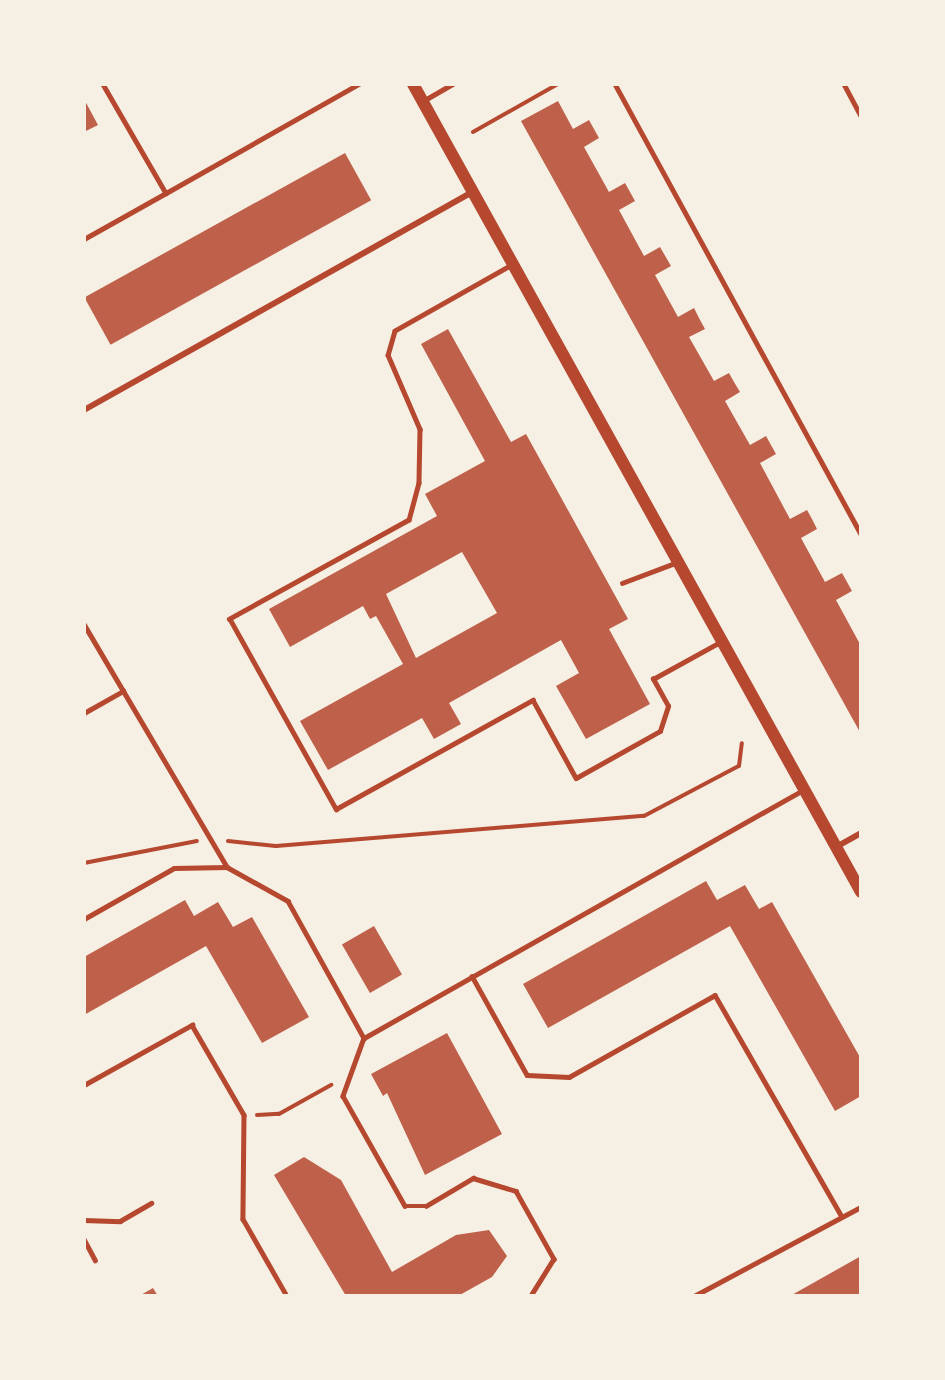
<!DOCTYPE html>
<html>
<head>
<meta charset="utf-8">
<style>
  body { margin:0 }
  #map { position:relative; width:945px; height:1380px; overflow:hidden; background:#f6efe4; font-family:Raleway,sans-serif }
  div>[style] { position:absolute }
  .building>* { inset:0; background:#bf614a; transform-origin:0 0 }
  .path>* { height:4px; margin:-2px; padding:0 2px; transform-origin:2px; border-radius:2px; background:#b5482f }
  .service>* { height:4.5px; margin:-2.25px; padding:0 2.25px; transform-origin:2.25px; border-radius:2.25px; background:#b5482f }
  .minor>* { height:6px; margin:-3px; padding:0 3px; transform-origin:3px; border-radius:3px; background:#b5482f }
  .secondary>* { height:12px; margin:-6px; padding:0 6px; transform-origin:6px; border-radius:6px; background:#b5482f }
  span { translate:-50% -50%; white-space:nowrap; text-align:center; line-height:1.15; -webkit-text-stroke:6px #f6efe4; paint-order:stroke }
  .frame { position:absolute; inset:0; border:86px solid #f6efe4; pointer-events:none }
</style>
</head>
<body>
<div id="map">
  <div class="building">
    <div style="clip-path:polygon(84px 99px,98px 125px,84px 132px)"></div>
    <div style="clip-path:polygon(558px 101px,573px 129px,589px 120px,599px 138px,584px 147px,609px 192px,625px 183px,635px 201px,619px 210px,644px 256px,660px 247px,671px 266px,655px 275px,678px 317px,694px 308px,699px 318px,705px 329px,689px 337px,714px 381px,729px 373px,734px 382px,740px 392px,725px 401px,750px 445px,766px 436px,776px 454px,760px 463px,790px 519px,807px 510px,812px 519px,817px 529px,801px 538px,825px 582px,842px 573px,852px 591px,836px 600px,861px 646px,861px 734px,521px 121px)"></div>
    <div style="left:345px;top:153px;width:54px;height:298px;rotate:61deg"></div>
    <div style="clip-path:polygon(evenodd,448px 329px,511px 442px,526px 434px,628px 619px,609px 629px,650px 704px,586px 739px,556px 686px,579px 673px,561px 640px,449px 703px,461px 724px,434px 739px,422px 718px,328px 770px,300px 721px,403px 664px,376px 616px,370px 619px,363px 606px,290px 647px,269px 609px,437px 516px,425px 494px,485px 461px,421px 344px,448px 329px,462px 552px,497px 613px,416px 658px,386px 594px,462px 552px)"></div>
    <div style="clip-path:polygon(706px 881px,717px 900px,745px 885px,759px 909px,772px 902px,861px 1059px,861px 1096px,835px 1111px,730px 926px,548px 1028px,523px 984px)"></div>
    <div style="clip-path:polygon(185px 900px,194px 916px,218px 902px,233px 927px,252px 917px,309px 1017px,262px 1043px,206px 946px,84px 1015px,84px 957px)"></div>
    <div style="left:374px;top:926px;width:56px;height:37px;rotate:60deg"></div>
    <div style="clip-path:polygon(447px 1033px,502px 1134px,425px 1175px,387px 1093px,383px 1096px,371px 1074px)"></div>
    <div style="clip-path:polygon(304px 1157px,341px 1180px,392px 1272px,456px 1235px,489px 1230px,507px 1256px,492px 1277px,458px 1296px,346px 1296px,274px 1175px)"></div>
    <div style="clip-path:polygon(861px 1256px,861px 1296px,790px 1296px)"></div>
    <div style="clip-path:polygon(153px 1288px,158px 1296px,139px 1296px)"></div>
  </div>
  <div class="path">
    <div style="left:473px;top:132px;width:98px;rotate:-29.5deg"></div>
    <div style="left:228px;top:841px;width:48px;rotate:5.9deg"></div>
    <div style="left:276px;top:846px;width:369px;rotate:-4.7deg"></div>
    <div style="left:644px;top:816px;width:107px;rotate:-27.8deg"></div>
    <div style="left:739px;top:766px;width:23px;rotate:-83deg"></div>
    <div style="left:84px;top:863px;width:115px;rotate:-11deg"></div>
    <div style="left:257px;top:1115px;width:22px;rotate:-3deg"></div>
    <div style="left:279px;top:1114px;width:60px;rotate:-29.1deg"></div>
  </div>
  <div class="service">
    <div style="left:103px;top:84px;width:126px;rotate:60deg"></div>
    <div style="left:166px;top:193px;width:222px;rotate:-29.5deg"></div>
    <div style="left:615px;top:84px;width:513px;rotate:61.34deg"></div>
    <div style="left:844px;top:84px;width:36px;rotate:62deg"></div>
    <div style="left:423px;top:101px;width:34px;rotate:-30deg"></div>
    <div style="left:84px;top:239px;width:94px;rotate:-29.3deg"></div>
    <div style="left:512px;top:265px;width:134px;rotate:150.6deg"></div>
    <div style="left:395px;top:331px;width:25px;rotate:106deg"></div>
    <div style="left:388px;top:355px;width:81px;rotate:66.6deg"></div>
    <div style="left:420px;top:429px;width:54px;rotate:91.1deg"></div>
    <div style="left:419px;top:483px;width:38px;rotate:105deg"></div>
    <div style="left:409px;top:520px;width:205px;rotate:151.1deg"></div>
    <div style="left:230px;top:619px;width:218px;rotate:60.8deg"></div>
    <div style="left:336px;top:809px;width:225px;rotate:-29deg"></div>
    <div style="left:533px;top:700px;width:89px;rotate:61.1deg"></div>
    <div style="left:576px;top:778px;width:96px;rotate:-29.2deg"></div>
    <div style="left:660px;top:731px;width:26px;rotate:-72deg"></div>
    <div style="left:668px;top:706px;width:31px;rotate:-119deg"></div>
    <div style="left:653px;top:679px;width:79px;rotate:-28.8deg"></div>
    <div style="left:622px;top:583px;width:60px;rotate:-20.6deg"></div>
    <div style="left:84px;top:624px;width:282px;rotate:59.5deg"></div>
    <div style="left:84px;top:713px;width:45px;rotate:-29.4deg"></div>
    <div style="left:84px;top:919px;width:103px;rotate:-29.5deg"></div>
    <div style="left:174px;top:868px;width:53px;rotate:-1.1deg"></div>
    <div style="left:227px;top:867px;width:70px;rotate:29.1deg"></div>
    <div style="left:288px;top:901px;width:157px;rotate:61deg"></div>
    <div style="left:364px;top:1038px;width:62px;rotate:109.9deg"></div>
    <div style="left:343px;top:1096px;width:126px;rotate:60.6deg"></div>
    <div style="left:405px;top:1206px;width:21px"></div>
    <div style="left:426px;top:1206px;width:55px;rotate:-30.8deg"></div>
    <div style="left:473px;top:1178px;width:45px;rotate:16.8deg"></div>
    <div style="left:516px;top:1191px;width:78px;rotate:60.8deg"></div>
    <div style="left:554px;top:1259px;width:44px;rotate:121.9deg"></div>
    <div style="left:472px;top:976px;width:113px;rotate:60.9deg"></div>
    <div style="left:527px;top:1075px;width:42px;rotate:2.7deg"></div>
    <div style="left:569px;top:1077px;width:167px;rotate:-29.3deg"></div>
    <div style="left:715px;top:995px;width:254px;rotate:60.2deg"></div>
    <div style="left:364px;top:1038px;width:504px;rotate:-29.46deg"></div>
    <div style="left:84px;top:1085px;width:124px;rotate:-29.1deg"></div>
    <div style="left:192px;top:1025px;width:104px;rotate:60deg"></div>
    <div style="left:244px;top:1115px;width:104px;rotate:90.6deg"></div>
    <div style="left:243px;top:1219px;width:89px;rotate:60.3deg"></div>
    <div style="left:84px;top:1220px;width:36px;rotate:2deg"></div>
    <div style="left:120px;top:1221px;width:36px;rotate:-30deg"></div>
    <div style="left:84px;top:1239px;width:24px;rotate:62deg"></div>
    <div style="left:694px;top:1296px;width:189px;rotate:-28.1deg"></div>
  </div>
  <div class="minor">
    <div style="left:84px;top:410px;width:446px;rotate:-29.3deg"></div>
    <div style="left:836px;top:847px;width:29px;rotate:-29deg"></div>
  </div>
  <div class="secondary">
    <div style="left:413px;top:84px;width:924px;rotate:60.99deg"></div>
  </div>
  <div class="frame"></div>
</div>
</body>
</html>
